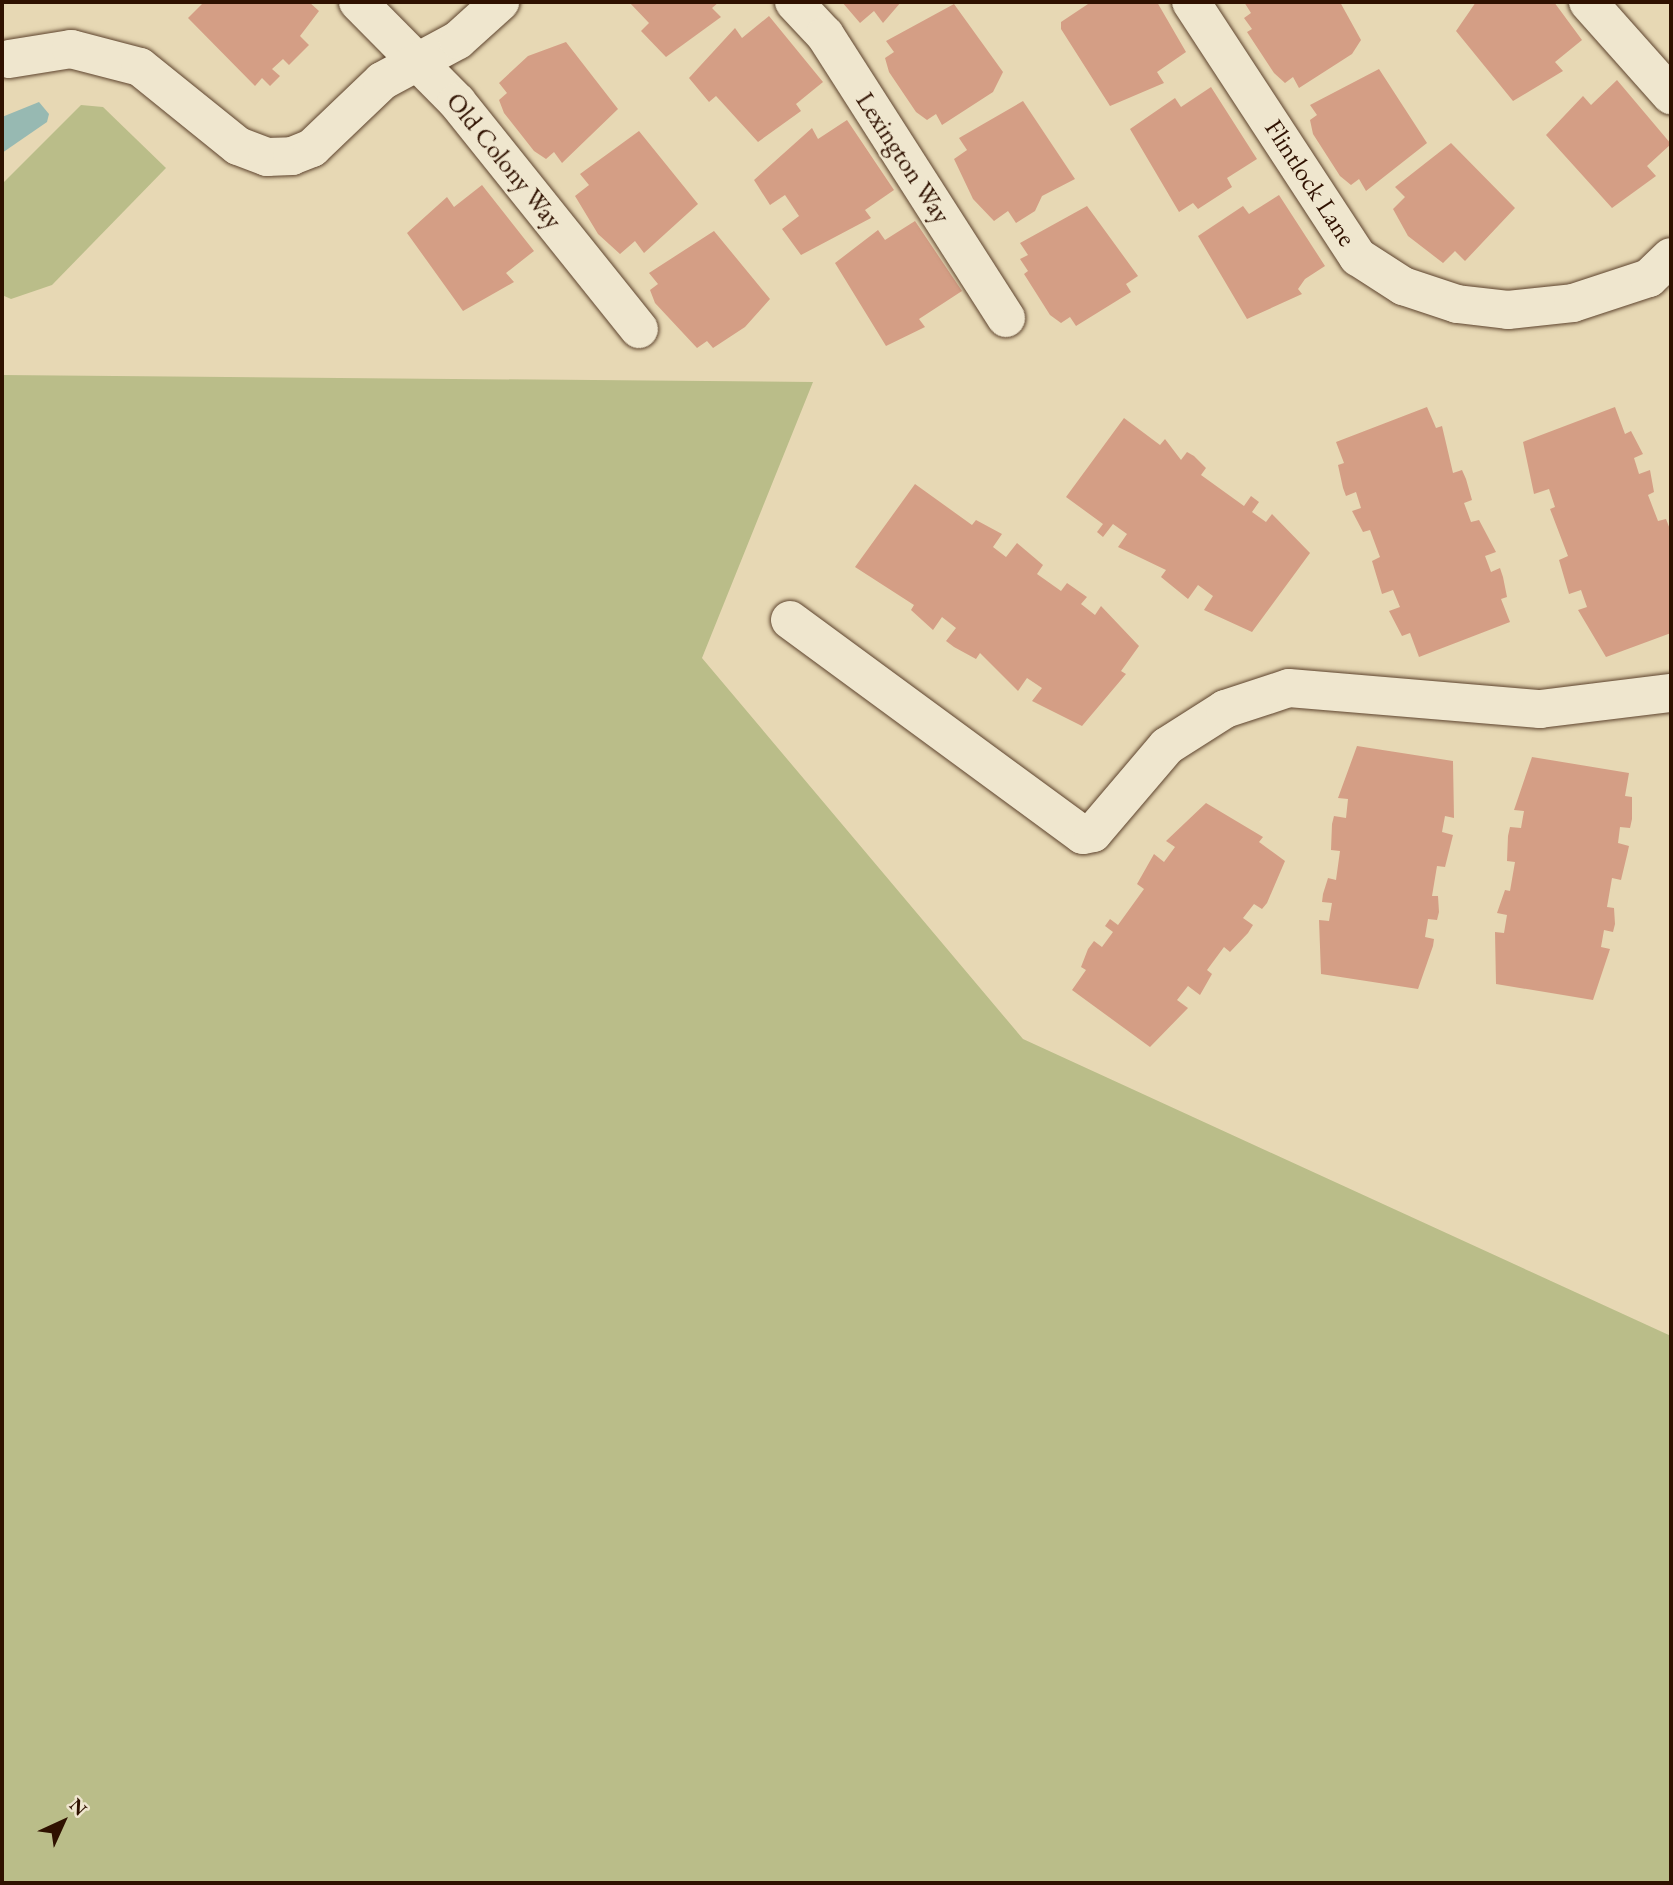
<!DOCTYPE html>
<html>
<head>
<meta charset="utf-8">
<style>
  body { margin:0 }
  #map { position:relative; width:1673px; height:1885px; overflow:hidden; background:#e7d8b4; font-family:"EB Garamond",serif }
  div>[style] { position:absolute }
  .green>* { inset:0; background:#babd89 }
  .water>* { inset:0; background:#97b9b2 }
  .building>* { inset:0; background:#d49e85 }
  .roads { filter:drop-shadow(0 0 2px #5d432d) drop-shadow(0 0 2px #5d432d) }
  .minor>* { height:38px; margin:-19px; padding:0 19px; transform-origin:19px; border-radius:19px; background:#efe6ce }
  span { translate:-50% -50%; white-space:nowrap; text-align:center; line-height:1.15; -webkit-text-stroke:5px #efe6ce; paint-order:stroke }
  .street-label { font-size:26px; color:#2f1100 }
  .frame { position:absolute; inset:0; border:4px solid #2f1100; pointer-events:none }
  .north { position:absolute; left:28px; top:1787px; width:70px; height:70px; -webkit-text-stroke:5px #efe6ce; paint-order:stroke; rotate:45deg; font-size:19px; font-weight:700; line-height:28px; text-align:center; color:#2f1100 }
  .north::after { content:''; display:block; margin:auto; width:24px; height:32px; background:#2f1100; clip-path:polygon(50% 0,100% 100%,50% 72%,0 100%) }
</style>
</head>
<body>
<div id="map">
  <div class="green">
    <div style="clip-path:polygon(81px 105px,103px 107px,166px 168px,52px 285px,11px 299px,2px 295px,2px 184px)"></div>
    <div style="clip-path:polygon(2px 375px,813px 382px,702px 658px,1023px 1039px,1671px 1336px,1671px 1883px,2px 1883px)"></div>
  </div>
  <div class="water">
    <div style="clip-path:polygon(39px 102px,49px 114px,47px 122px,2px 153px,2px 117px)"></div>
  </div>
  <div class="building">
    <div style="clip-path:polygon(204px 2px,309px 2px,319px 11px,300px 36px,309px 45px,289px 65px,283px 59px,272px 69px,280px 76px,270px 86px,262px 78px,255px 86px,188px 18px)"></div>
    <div style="clip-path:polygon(629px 2px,719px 2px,712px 8px,721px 17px,666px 57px,641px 31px,649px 23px)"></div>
    <div style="clip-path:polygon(842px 2px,901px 2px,883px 23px,874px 11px,860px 23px)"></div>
    <div style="clip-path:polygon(1091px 2px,1157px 2px,1186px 52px,1157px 72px,1164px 83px,1110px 106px,1061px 29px,1061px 22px)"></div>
    <div style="clip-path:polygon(1244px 2px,1340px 2px,1361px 40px,1352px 54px,1299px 88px,1293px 77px,1285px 83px,1274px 73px,1247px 32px,1252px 29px,1244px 18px,1251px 13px)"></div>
    <div style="clip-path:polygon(1476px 2px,1554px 2px,1582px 40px,1555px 62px,1563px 71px,1513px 101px,1456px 31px)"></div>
    <div style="clip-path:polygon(954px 4px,1003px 72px,993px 92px,942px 125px,936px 114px,927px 120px,916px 112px,889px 72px,885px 58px,894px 52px,886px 41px)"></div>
    <div style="clip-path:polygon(769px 16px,823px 82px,796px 104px,801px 111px,758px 142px,716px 96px,709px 102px,689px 78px,735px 28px,742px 38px)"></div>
    <div style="clip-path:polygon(566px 42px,618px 109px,562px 163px,554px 152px,546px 159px,534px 151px,504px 113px,499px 100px,507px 93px,499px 83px,528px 56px)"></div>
    <div style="clip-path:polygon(1379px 69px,1427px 143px,1366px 191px,1359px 179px,1351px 185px,1340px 176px,1313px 134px,1310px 120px,1317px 115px,1310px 105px)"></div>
    <div style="clip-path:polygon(1617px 80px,1671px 144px,1647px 166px,1656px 176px,1612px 208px,1546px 135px,1583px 96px,1591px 105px)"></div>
    <div style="clip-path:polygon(1211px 87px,1257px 159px,1227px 178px,1232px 187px,1198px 209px,1193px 203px,1179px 212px,1130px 129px,1175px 98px,1181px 107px)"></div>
    <div style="clip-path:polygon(1023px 101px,1075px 179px,1042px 196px,1035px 211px,1016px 223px,1008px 211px,994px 221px,973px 199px,954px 159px,967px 150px,959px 138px)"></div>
    <div style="clip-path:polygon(847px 120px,894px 190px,865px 210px,871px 218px,801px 255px,782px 229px,799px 216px,785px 195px,770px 205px,754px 180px,812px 128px,818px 139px)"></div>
    <div style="clip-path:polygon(639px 131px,698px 204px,644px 253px,635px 241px,620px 254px,598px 234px,575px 196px,589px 185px,580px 174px)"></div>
    <div style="clip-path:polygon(1451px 143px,1515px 208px,1465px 261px,1455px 251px,1443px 263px,1408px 236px,1393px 209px,1405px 197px,1395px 187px)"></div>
    <div style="clip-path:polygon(482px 185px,534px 251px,506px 273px,514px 282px,463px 311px,407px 233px,447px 197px,454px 207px)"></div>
    <div style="clip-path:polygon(1279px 195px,1325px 266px,1305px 279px,1298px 289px,1302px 294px,1247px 319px,1198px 236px,1243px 206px,1249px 214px)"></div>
    <div style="clip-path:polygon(1087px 206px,1138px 276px,1126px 284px,1131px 292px,1076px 326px,1070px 317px,1061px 323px,1050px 315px,1024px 274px,1028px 271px,1020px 259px,1028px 255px,1020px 243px)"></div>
    <div style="clip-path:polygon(915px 221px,962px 291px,919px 319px,925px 327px,886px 346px,835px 263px,878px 230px,885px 240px)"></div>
    <div style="clip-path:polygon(714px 231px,770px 299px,745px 327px,713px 348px,707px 341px,697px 348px,655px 303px,650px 290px,658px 284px,649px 273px)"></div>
    <div style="clip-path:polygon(1427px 407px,1436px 428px,1442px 426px,1453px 473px,1462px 470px,1466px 479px,1472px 500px,1464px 503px,1471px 522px,1479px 520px,1496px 552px,1485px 556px,1491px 572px,1500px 568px,1503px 577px,1507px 597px,1501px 599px,1510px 622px,1419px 657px,1410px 633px,1402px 636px,1389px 611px,1400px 607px,1393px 590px,1382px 594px,1372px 561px,1380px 557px,1370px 530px,1363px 532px,1352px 511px,1361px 508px,1356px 492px,1346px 496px,1343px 488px,1338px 465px,1344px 463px,1336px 442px)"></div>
    <div style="clip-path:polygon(1615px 407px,1625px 434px,1631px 431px,1643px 454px,1634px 458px,1639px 474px,1650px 470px,1654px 492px,1648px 495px,1658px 521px,1666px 519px,1671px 532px,1671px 633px,1606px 657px,1578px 610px,1587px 607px,1581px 590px,1569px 594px,1559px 560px,1568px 556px,1550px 509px,1555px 507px,1549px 489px,1534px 494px,1523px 442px)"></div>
    <div style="clip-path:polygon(1124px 418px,1160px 445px,1165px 439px,1181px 460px,1187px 452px,1194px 456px,1206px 468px,1201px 475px,1244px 506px,1251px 496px,1259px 502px,1252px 512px,1266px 522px,1272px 514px,1310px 553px,1252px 632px,1204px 610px,1213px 596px,1198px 585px,1188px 599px,1161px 577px,1166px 570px,1118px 547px,1127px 534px,1113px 524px,1103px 537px,1097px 532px,1103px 524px,1066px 497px)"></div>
    <div style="clip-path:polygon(915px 484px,972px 525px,976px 520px,1002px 534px,993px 547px,1006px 557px,1017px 543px,1043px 565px,1037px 574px,1061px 591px,1067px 583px,1087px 597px,1081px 604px,1095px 615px,1101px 606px,1139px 646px,1121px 671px,1126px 674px,1082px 726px,1032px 701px,1042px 688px,1027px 678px,1018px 691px,980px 653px,976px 659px,954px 647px,946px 641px,956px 628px,942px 617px,933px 630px,911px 610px,914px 605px,855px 567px)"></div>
    <div style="clip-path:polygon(1357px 746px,1453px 761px,1454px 818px,1445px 816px,1442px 832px,1453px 835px,1445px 867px,1437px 866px,1432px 896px,1438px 896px,1439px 912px,1437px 920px,1428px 919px,1425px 937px,1434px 939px,1433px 946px,1418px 989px,1321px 974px,1319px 920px,1329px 921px,1332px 903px,1322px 902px,1323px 894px,1328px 878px,1336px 880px,1340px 851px,1331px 850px,1332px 824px,1334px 816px,1346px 818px,1348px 799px,1338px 798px)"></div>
    <div style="clip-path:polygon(1532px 757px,1629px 773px,1625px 796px,1632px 797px,1632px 819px,1630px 828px,1620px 827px,1618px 843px,1629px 846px,1627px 855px,1621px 880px,1612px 878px,1607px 907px,1614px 908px,1615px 924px,1613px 932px,1604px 930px,1601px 947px,1610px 949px,1593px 1000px,1496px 984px,1495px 932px,1504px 933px,1507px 915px,1497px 913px,1505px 890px,1510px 891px,1515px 862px,1507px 861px,1508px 836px,1510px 827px,1521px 828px,1524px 811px,1514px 810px)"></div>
    <div style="clip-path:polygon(1206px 803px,1263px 837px,1259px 842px,1285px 861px,1267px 903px,1262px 909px,1254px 904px,1243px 918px,1253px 925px,1248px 933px,1230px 952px,1224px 947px,1207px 970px,1212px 974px,1200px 995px,1188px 986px,1177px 1000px,1188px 1008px,1150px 1047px,1072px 990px,1086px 970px,1081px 967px,1088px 949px,1094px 941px,1102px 947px,1113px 932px,1105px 926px,1110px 919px,1118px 925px,1144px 889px,1137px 884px,1154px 854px,1164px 862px,1175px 847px,1166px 841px)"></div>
  </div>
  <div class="roads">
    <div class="minor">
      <div style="left:358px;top:2px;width:141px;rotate:45.3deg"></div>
      <div style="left:457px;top:102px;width:291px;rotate:51.3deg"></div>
      <div style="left:794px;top:2px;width:45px;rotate:46.8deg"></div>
      <div style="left:825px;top:35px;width:336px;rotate:57.4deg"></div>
      <div style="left:1191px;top:2px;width:305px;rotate:56.8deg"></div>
      <div style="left:1358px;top:257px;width:54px;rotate:32.8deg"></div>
      <div style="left:1403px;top:286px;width:57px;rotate:18.4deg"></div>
      <div style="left:1457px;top:304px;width:51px;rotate:6.7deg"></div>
      <div style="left:1508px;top:310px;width:65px;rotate:-6.1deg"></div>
      <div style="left:1573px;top:303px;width:80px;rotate:-18.2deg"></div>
      <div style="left:1649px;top:278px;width:30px;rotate:-44deg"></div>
      <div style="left:1588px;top:2px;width:125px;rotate:48.3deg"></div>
      <div style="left:9px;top:59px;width:63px;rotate:-9.2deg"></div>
      <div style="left:71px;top:49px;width:71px;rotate:14.6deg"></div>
      <div style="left:140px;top:67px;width:126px;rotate:38.9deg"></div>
      <div style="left:238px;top:146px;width:31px;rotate:21deg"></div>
      <div style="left:267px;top:157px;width:25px;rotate:-2deg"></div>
      <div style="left:292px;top:156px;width:22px;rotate:-22deg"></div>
      <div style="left:312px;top:148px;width:97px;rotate:-43.7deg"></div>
      <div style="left:382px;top:81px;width:86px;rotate:-28.3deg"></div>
      <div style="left:458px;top:40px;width:57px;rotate:-42.1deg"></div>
      <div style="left:790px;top:620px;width:363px;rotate:36.3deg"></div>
      <div style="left:1083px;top:835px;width:10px;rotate:-11deg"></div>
      <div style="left:1093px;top:833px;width:114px;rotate:-49.6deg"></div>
      <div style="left:1167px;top:746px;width:69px;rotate:-32.5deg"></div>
      <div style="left:1225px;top:709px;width:67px;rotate:-18.2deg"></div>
      <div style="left:1289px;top:688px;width:252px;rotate:4.8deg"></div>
      <div style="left:1540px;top:709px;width:132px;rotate:-7deg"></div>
    </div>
  </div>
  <div class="street-label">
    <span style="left:903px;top:158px;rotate:57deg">Lexington Way</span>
    <span style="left:504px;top:161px;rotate:51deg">Old Colony Way</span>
    <span style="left:1310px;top:183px;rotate:57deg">Flintlock Lane</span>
  </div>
  <div class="frame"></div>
  <div class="north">N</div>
</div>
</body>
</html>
